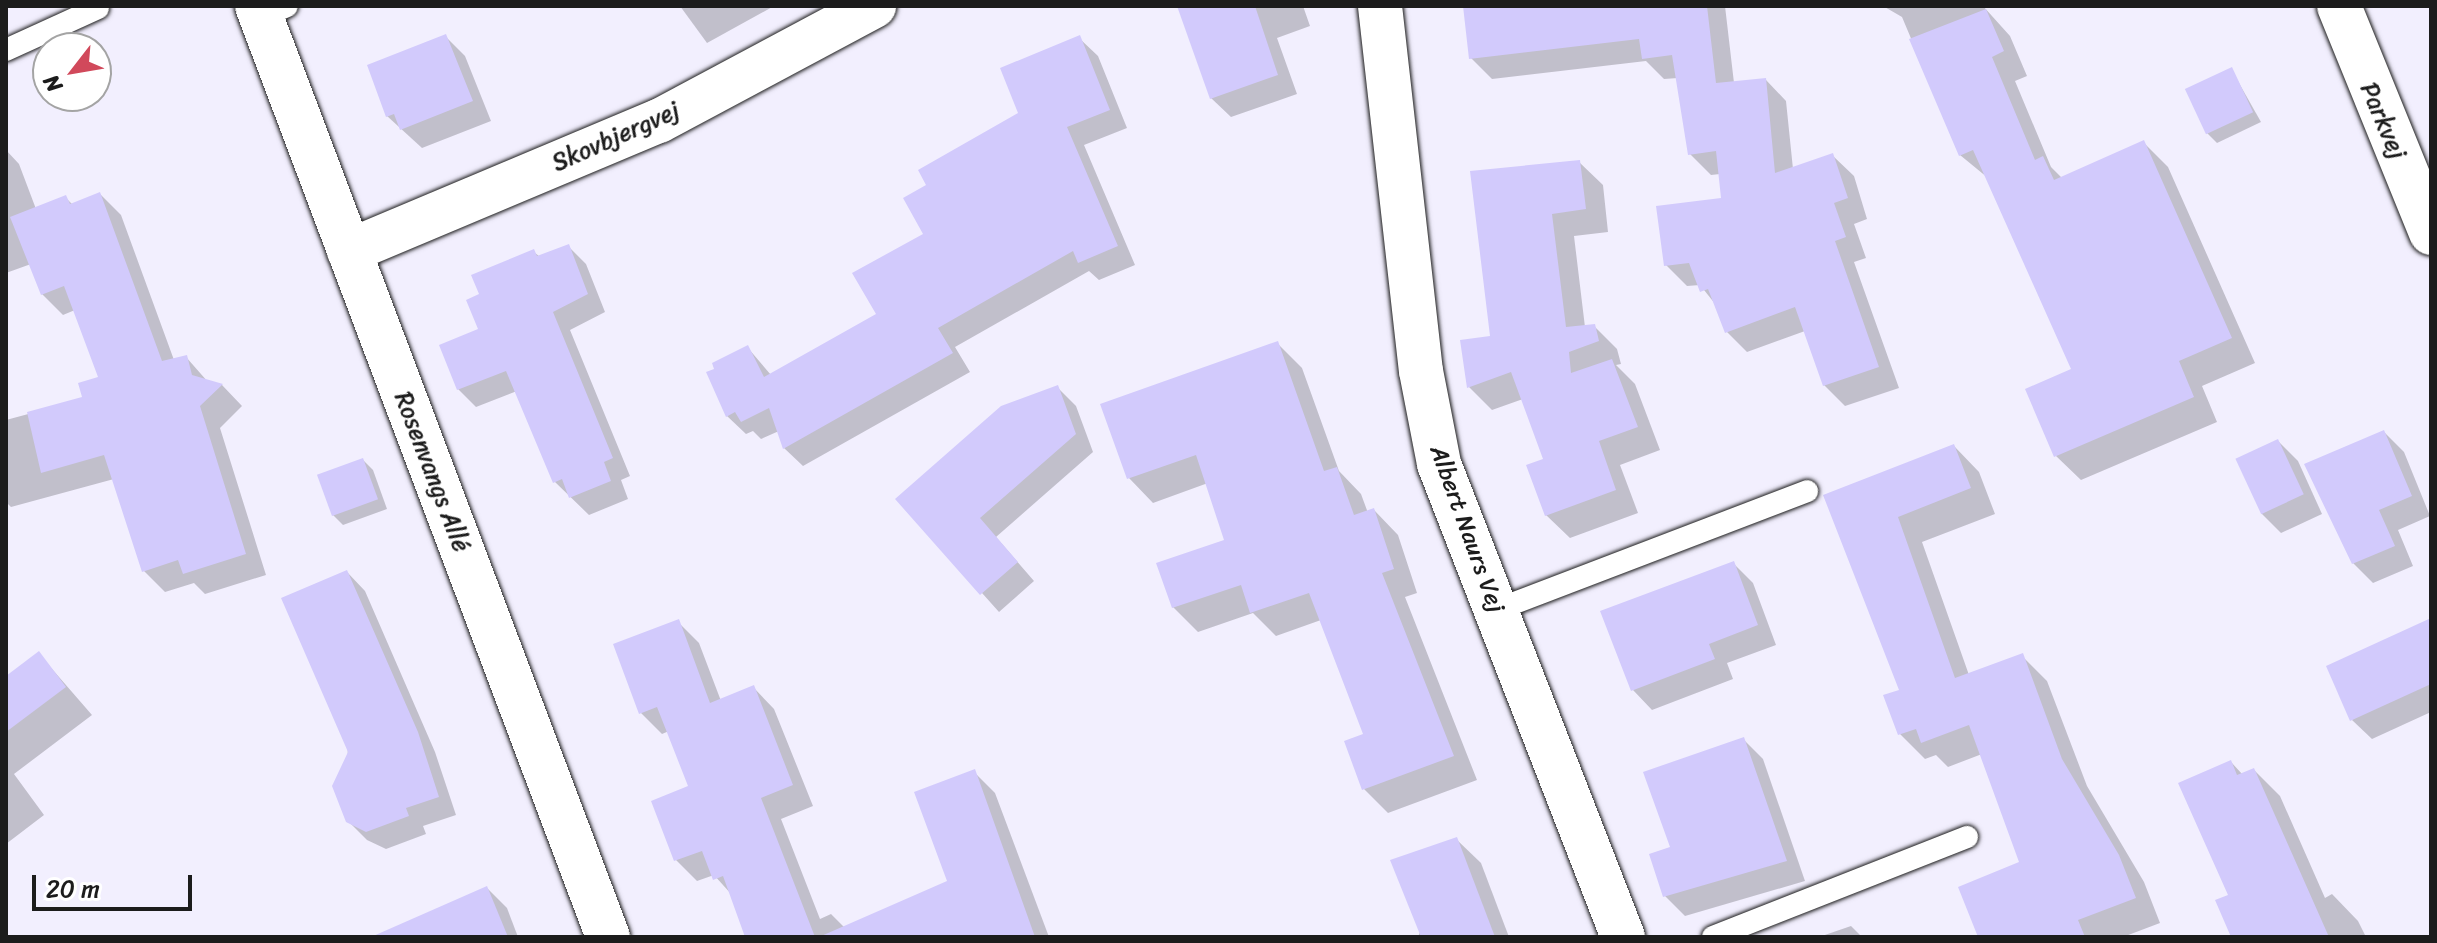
<!DOCTYPE html>
<html>
<head>
<meta charset="utf-8">
<style>
  body { margin:0 }
  #map { position:relative; width:2437px; height:943px; overflow:hidden; background:#f2effe; font-family:Sriracha,sans-serif }
  div>[style] { position:absolute }
  .shadow>* { inset:0; background:#0003 }
  .building>* { inset:0; background:#d2cafc; transform-origin:0 0 }
  .roads { filter:drop-shadow(0 0 2px #1c1c1c) drop-shadow(0 0 2px #1c1c1c) }
  .lane>* { height:22px; margin:-11px; padding:0 11px; transform-origin:11px; border-radius:11px; background:#fff }
  .street>* { height:44px; margin:-22px; padding:0 22px; transform-origin:22px; border-radius:22px; background:#fff }
  .secondary>* { height:44px; margin:-22px; padding:0 22px; transform-origin:22px; border-radius:22px; background:#fff }
  span { translate:-50% -50%; white-space:nowrap; text-align:center; line-height:1.15; -webkit-text-stroke:6px #fff; paint-order:stroke }
  .street-label { font-size:24px; color:#1c1c1c }
  .frame { position:absolute; inset:0; border:8px solid #1c1c1c; pointer-events:none }
  .north { position:absolute; left:32px; top:32px; width:80px; height:80px; box-sizing:border-box; background:#fff; border:2px solid #a4a4a4; border-radius:50%; rotate:239deg; font-size:22px; font-weight:700; line-height:32px; text-align:center; color:#1c1c1c }
  .north::after { content:''; display:block; margin:auto; width:28px; height:36px; background:#d1495b; clip-path:polygon(50% 0,100% 100%,50% 72%,0 100%) }
  .scale { position:absolute; left:32px; top:875px; width:160px; height:36px; box-sizing:border-box; border:4px solid #1c1c1c; border-top:0; padding-left:10px; font-size:24px; line-height:28px; white-space:nowrap; color:#1c1c1c; -webkit-text-stroke:6px #fff; paint-order:stroke }
</style>
</head>
<body>
<div id="map">
  <div class="shadow">
    <div style="clip-path:polygon(680px 6px,774px 6px,707px 43px)"></div>
    <div style="clip-path:polygon(1179px 6px,1303px 6px,1310px 26px,1277px 38px,1297px 94px,1231px 117px,1211px 98px)"></div>
    <div style="clip-path:polygon(1465px 6px,1725px 6px,1734px 83px,1766px 80px,1786px 101px,1793px 169px,1833px 156px,1854px 176px,1867px 219px,1854px 224px,1866px 258px,1854px 262px,1899px 388px,1845px 406px,1824px 385px,1805px 331px,1747px 352px,1726px 331px,1716px 305px,1700px 285px,1687px 286px,1666px 265px,1723px 200px,1720px 174px,1711px 175px,1690px 154px,1678px 78px,1664px 79px,1646px 61px,1492px 79px,1471px 58px)"></div>
    <div style="clip-path:polygon(1883px 6px,1983px 6px,2010px 36px,2027px 76px,2015px 81px,2051px 167px,2062px 178px,2143px 142px,2168px 167px,2255px 363px,2202px 386px,2217px 422px,2081px 480px,2056px 456px,2073px 370px,1988px 178px,1960px 155px,1902px 17px)"></div>
    <div style="clip-path:polygon(445px 36px,465px 56px,491px 121px,422px 148px,387px 116px)"></div>
    <div style="clip-path:polygon(1079px 38px,1098px 56px,1127px 128px,1084px 145px,1135px 265px,1099px 280px,1089px 271px,955px 347px,970px 372px,803px 466px,784px 448px,779px 431px,761px 439px,753px 431px,746px 434px,727px 416px,748px 348px,771px 375px,879px 314px,926px 234px,929px 186px,1020px 114px)"></div>
    <div style="clip-path:polygon(2231px 69px,2261px 122px,2217px 143px,2207px 133px)"></div>
    <div style="clip-path:polygon(6px 150px,19px 164px,36px 209px,66px 198px,73px 205px,100px 194px,121px 215px,174px 360px,186px 357px,208px 382px,222px 385px,242px 406px,220px 428px,266px 575px,205px 594px,194px 583px,165px 592px,144px 571px,114px 479px,11px 507px,6px 502px,6px 420px,84px 399px,101px 379px,75px 310px,63px 315px,42px 294px,31px 264px,6px 273px)"></div>
    <div style="clip-path:polygon(1579px 162px,1603px 185px,1608px 232px,1574px 236px,1585px 327px,1594px 326px,1617px 349px,1621px 364px,1616px 365px,1635px 384px,1660px 450px,1620px 465px,1638px 513px,1570px 538px,1546px 515px,1545px 460px,1523px 399px,1492px 410px,1469px 387px,1492px 338px,1472px 173px)"></div>
    <div style="clip-path:polygon(568px 246px,586px 264px,605px 312px,570px 330px,630px 476px,621px 480px,628px 499px,589px 515px,555px 482px,517px 391px,476px 407px,458px 389px,481px 331px,482px 295px,534px 252px,540px 257px)"></div>
    <div style="clip-path:polygon(1278px 344px,1302px 368px,1339px 471px,1361px 494px,1368px 513px,1374px 510px,1398px 535px,1417px 593px,1405px 597px,1477px 780px,1388px 813px,1364px 789px,1365px 735px,1321px 620px,1276px 636px,1253px 613px,1198px 632px,1173px 607px,1227px 542px,1208px 483px,1153px 503px,1129px 478px)"></div>
    <div style="clip-path:polygon(1058px 388px,1076px 406px,1093px 452px,996px 537px,1034px 581px,999px 612px,898px 499px)"></div>
    <div style="clip-path:polygon(2384px 432px,2404px 452px,2430px 516px,2398px 530px,2413px 566px,2373px 583px,2353px 563px)"></div>
    <div style="clip-path:polygon(2278px 441px,2298px 461px,2322px 514px,2281px 533px,2261px 513px)"></div>
    <div style="clip-path:polygon(1954px 446px,1979px 472px,1995px 514px,1922px 542px,1969px 675px,2022px 656px,2047px 681px,2087px 786px,2144px 882px,2160px 923px,2123px 937px,1980px 937px,2021px 863px,1982px 754px,1948px 767px,1936px 755px,1925px 759px,1900px 734px,1901px 691px,1826px 496px)"></div>
    <div style="clip-path:polygon(363px 460px,373px 470px,387px 509px,343px 525px,333px 515px)"></div>
    <div style="clip-path:polygon(1733px 563px,1753px 583px,1776px 645px,1727px 663px,1733px 679px,1652px 710px,1633px 690px)"></div>
    <div style="clip-path:polygon(347px 572px,365px 591px,435px 752px,456px 815px,423px 826px,426px 834px,386px 849px,367px 840px,348px 821px)"></div>
    <div style="clip-path:polygon(2431px 620px,2431px 712px,2372px 739px,2352px 720px)"></div>
    <div style="clip-path:polygon(678px 622px,699px 643px,721px 701px,754px 688px,774px 709px,813px 806px,781px 819px,820px 919px,831px 914px,845px 928px,949px 882px,974px 772px,995px 793px,1049px 937px,747px 937px,732px 895px,714px 875px,697px 881px,676px 860px,691px 787px,669px 731px,662px 734px,641px 713px)"></div>
    <div style="clip-path:polygon(39px 654px,92px 715px,14px 774px,44px 815px,6px 844px,6px 679px)"></div>
    <div style="clip-path:polygon(1743px 739px,1763px 759px,1805px 881px,1685px 916px,1665px 896px,1672px 848px)"></div>
    <div style="clip-path:polygon(2231px 762px,2243px 775px,2254px 770px,2280px 796px,2325px 898px,2332px 894px,2358px 921px,2366px 937px,2233px 937px)"></div>
    <div style="clip-path:polygon(1456px 839px,1481px 863px,1509px 937px,1418px 937px)"></div>
    <div style="clip-path:polygon(487px 888px,507px 908px,518px 937px,443px 937px)"></div>
    <div style="clip-path:polygon(1851px 926px,1862px 937px,1819px 937px)"></div>
  </div>
  <div class="building">
    <div style="clip-path:polygon(1177px 6px,1255px 6px,1278px 75px,1210px 99px)"></div>
    <div style="clip-path:polygon(1463px 6px,1707px 6px,1716px 83px,1766px 78px,1775px 173px,1833px 153px,1848px 198px,1834px 203px,1846px 237px,1835px 241px,1879px 367px,1823px 386px,1795px 307px,1725px 333px,1708px 289px,1700px 292px,1689px 263px,1664px 266px,1656px 206px,1721px 198px,1716px 151px,1688px 155px,1672px 55px,1642px 59px,1639px 39px,1469px 59px)"></div>
    <div style="clip-path:polygon(1986px 9px,2004px 51px,1992px 57px,2035px 160px,2043px 156px,2054px 180px,2144px 140px,2232px 338px,2179px 361px,2194px 397px,2054px 457px,2025px 389px,2071px 369px,1973px 150px,1959px 156px,1909px 39px)"></div>
    <div style="clip-path:polygon(446px 34px,473px 101px,400px 130px,394px 114px,386px 117px,367px 65px)"></div>
    <div style="clip-path:polygon(1080px 35px,1110px 110px,1067px 127px,1118px 246px,1078px 263px,1073px 251px,938px 328px,953px 353px,783px 449px,769px 408px,741px 422px,735px 412px,726px 417px,706px 372px,714px 369px,712px 363px,748px 345px,764px 377px,876px 314px,852px 273px,923px 234px,903px 198px,926px 185px,918px 170px,1018px 113px,1000px 68px)"></div>
    <div style="left:2232px;top:67px;width:50px;height:52px;rotate:65deg"></div>
    <div style="clip-path:polygon(1580px 160px,1586px 209px,1552px 214px,1566px 327px,1595px 324px,1599px 341px,1569px 352px,1571px 373px,1612px 359px,1638px 427px,1599px 441px,1616px 490px,1545px 516px,1526px 465px,1543px 459px,1511px 372px,1467px 388px,1460px 340px,1490px 336px,1470px 171px)"></div>
    <div style="clip-path:polygon(100px 192px,162px 361px,187px 355px,192px 375px,223px 384px,200px 406px,246px 554px,183px 574px,178px 560px,142px 572px,104px 455px,41px 473px,27px 412px,82px 397px,78px 383px,98px 377px,64px 286px,41px 295px,10px 217px,66px 195px,70px 204px)"></div>
    <div style="clip-path:polygon(569px 244px,588px 294px,553px 312px,613px 458px,604px 462px,611px 481px,569px 498px,562px 479px,553px 483px,506px 371px,457px 390px,439px 345px,478px 329px,466px 300px,479px 294px,471px 275px,534px 249px,537px 256px)"></div>
    <div style="clip-path:polygon(1278px 341px,1324px 471px,1337px 467px,1354px 515px,1374px 508px,1394px 569px,1382px 573px,1454px 756px,1362px 790px,1344px 741px,1363px 734px,1309px 593px,1250px 613px,1241px 585px,1172px 608px,1156px 563px,1224px 540px,1196px 455px,1127px 479px,1100px 404px)"></div>
    <div style="clip-path:polygon(1058px 385px,1076px 434px,980px 518px,1018px 562px,980px 595px,895px 499px,1001px 406px)"></div>
    <div style="clip-path:polygon(2384px 430px,2412px 496px,2379px 510px,2395px 546px,2352px 564px,2304px 464px)"></div>
    <div style="left:2278px;top:439px;width:61px;height:47px;rotate:65deg"></div>
    <div style="clip-path:polygon(1954px 444px,1971px 488px,1898px 517px,1955px 678px,2023px 653px,2062px 759px,2119px 855px,2136px 898px,2078px 920px,2085px 937px,1978px 937px,1958px 887px,2019px 862px,1969px 725px,1921px 743px,1916px 729px,1898px 735px,1883px 695px,1899px 690px,1823px 495px)"></div>
    <div style="left:363px;top:458px;width:44px;height:49px;rotate:70deg"></div>
    <div style="clip-path:polygon(1734px 561px,1758px 625px,1709px 644px,1715px 659px,1631px 691px,1600px 611px)"></div>
    <div style="clip-path:polygon(347px 570px,418px 732px,439px 797px,406px 808px,409px 816px,366px 832px,346px 822px,332px 786px,348px 752px,281px 598px)"></div>
    <div style="clip-path:polygon(2431px 618px,2431px 684px,2350px 721px,2326px 666px)"></div>
    <div style="clip-path:polygon(679px 619px,710px 703px,754px 685px,793px 785px,761px 798px,815px 937px,745px 937px,723px 876px,713px 880px,702px 851px,674px 861px,651px 801px,688px 786px,657px 707px,639px 714px,613px 644px)"></div>
    <div style="clip-path:polygon(39px 651px,66px 687px,6px 732px,6px 676px)"></div>
    <div style="clip-path:polygon(1744px 737px,1787px 861px,1663px 897px,1649px 854px,1670px 847px,1643px 772px)"></div>
    <div style="clip-path:polygon(2231px 760px,2237px 775px,2254px 768px,2329px 937px,2231px 937px,2215px 900px,2228px 895px,2178px 783px)"></div>
    <div style="clip-path:polygon(975px 769px,1035px 937px,819px 937px,947px 881px,914px 792px)"></div>
    <div style="clip-path:polygon(1457px 837px,1495px 937px,1421px 937px,1390px 860px)"></div>
    <div style="clip-path:polygon(487px 886px,508px 937px,371px 937px)"></div>
  </div>
  <div class="roads">
    <div class="lane">
      <div style="left:261px;top:17px;width:28px;rotate:-23deg"></div>
      <div style="left:6px;top:50px;width:101px;rotate:-24.5deg"></div>
      <div style="left:1496px;top:610px;width:333px;rotate:-20.9deg"></div>
      <div style="left:1713px;top:937px;width:273px;rotate:-21.5deg"></div>
    </div>
    <div class="street">
      <div style="left:1380px;top:6px;width:367px;rotate:83.6deg"></div>
      <div style="left:1421px;top:371px;width:95px;rotate:79deg"></div>
      <div style="left:1439px;top:464px;width:508px;rotate:68.74deg"></div>
      <div style="left:2339px;top:6px;width:245px;rotate:67.9deg"></div>
      <div style="left:349px;top:251px;width:336px;rotate:-22.8deg"></div>
      <div style="left:659px;top:121px;width:244px;rotate:-28.1deg"></div>
    </div>
    <div class="secondary">
      <div style="left:257px;top:6px;width:995px;rotate:69.34deg"></div>
    </div>
  </div>
  <div class="street-label">
    <span style="left:2383px;top:121px;rotate:67deg">Parkvej</span>
    <span style="left:616px;top:137px;rotate:-24deg">Skovbjergvej</span>
    <span style="left:432px;top:472px;rotate:69deg">Rosenvangs Allé</span>
    <span style="left:1467px;top:529px;rotate:70deg">Albert Naurs Vej</span>
  </div>
  <div class="frame"></div>
  <div class="north">N</div>
  <div class="scale">20 m</div>
</div>
</body>
</html>
